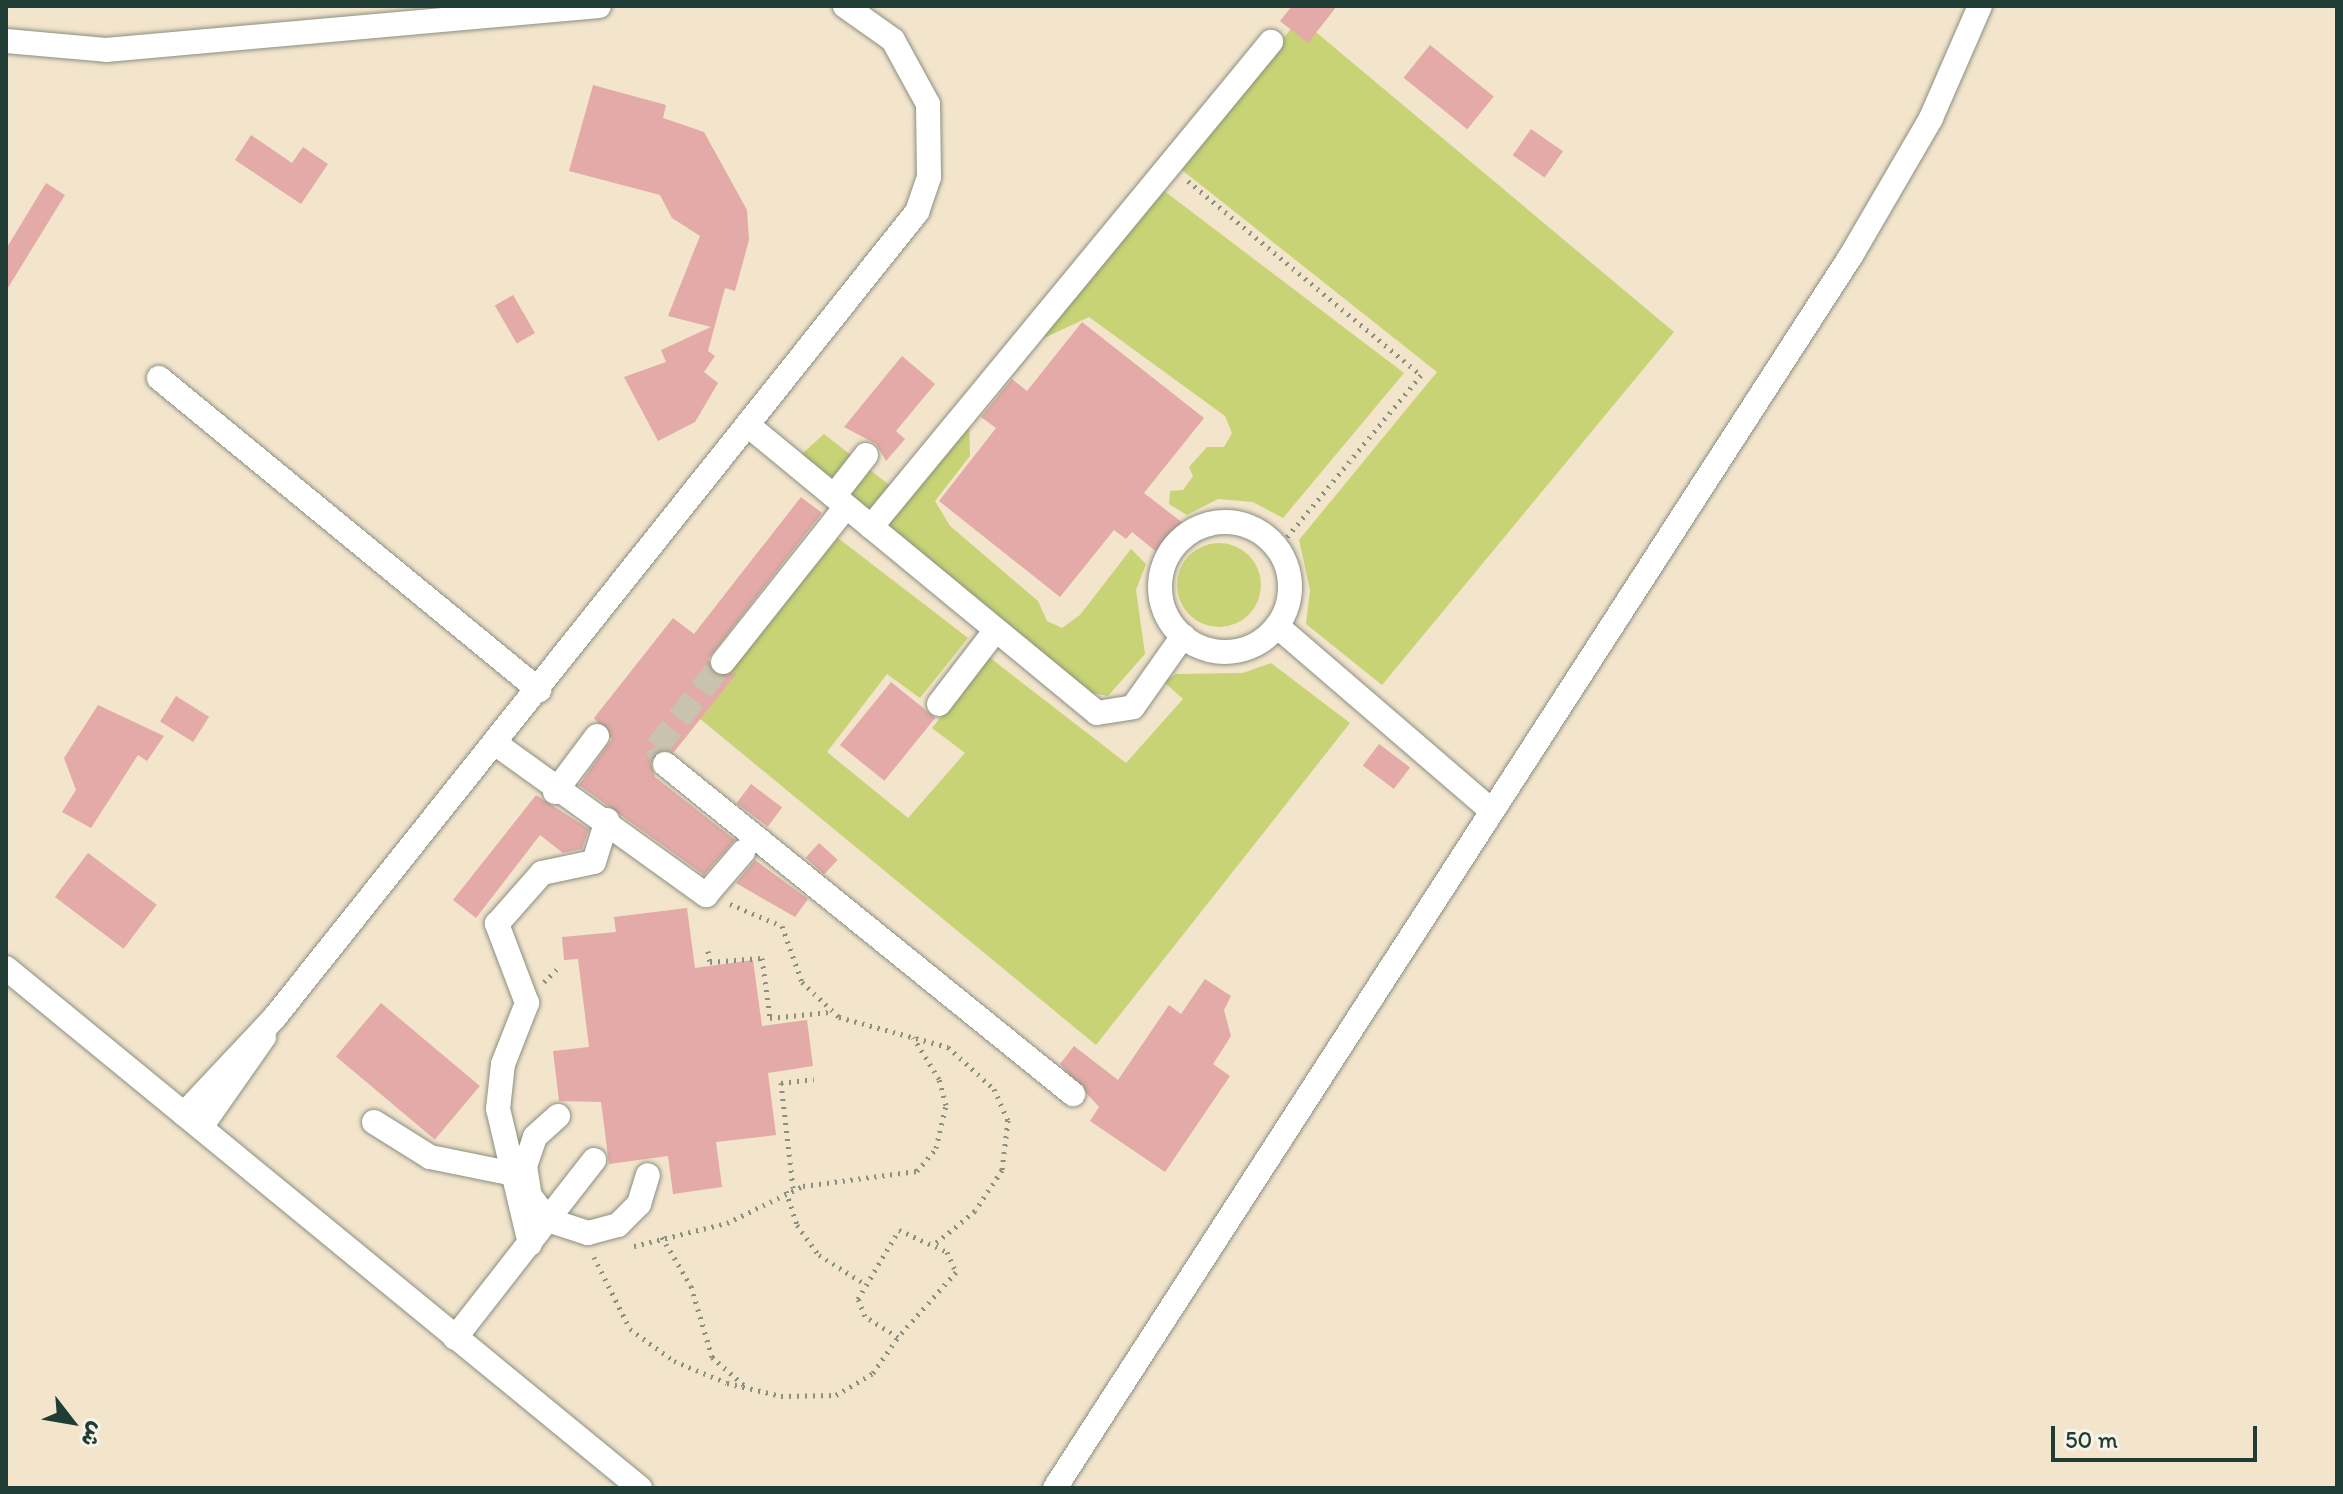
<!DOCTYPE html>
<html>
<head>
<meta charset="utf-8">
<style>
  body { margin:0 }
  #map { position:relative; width:2343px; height:1494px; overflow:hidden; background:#f3e4cc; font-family:Itim,"Playpen Sans Arabic",sans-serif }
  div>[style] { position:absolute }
  .green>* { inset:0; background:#c7d374 }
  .round { border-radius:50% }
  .building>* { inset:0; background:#e3aaa7; transform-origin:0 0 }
  .street-tunnel>* { height:24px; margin-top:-12px; transform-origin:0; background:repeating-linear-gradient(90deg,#c9c3ae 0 24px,transparent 0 36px) }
  .path>* { height:5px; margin-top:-2.5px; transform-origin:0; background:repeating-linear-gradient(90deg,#899080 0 2px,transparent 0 8px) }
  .roads { filter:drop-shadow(0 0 2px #899080) drop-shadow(0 0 2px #899080) }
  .street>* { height:24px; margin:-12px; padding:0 12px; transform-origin:12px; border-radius:12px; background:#fff }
  .street>.ring { margin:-12px; padding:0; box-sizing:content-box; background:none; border:24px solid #fff; border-radius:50% }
  span { translate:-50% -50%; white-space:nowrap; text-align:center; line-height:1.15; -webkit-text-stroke:8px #f7f3e8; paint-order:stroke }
  .frame { position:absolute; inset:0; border:8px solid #1f3d34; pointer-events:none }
  .north { position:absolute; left:32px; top:1382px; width:80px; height:80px; -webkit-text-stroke:6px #f7f3e8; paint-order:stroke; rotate:121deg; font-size:22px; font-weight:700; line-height:32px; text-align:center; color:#1f3d34 }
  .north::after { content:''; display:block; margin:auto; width:28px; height:36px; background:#1f3d34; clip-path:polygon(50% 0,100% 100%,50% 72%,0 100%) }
  .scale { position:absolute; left:2051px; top:1426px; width:206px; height:36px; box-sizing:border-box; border:4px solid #1f3d34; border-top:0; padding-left:10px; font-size:24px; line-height:28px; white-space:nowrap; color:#1f3d34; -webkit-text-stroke:6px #f7f3e8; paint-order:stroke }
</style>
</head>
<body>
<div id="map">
  <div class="green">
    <div style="clip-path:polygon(1299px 18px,1674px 332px,1382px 685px,1306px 624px,1310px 590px,1299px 540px,1437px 372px,1182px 170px)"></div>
    <div style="clip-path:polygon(1159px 187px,1404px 373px,1283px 518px,1253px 502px,1218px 499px,1187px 515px,1169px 504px,1170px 491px,1183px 490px,1193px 476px,1189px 467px,1207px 447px,1224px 447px,1232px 433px,1225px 416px,1089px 317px,1029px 345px)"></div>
    <div style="clip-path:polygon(969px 411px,970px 456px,935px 501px,950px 526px,1038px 601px,1047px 621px,1062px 628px,1080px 615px,1131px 549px,1146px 564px,1136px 590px,1145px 654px,1108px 696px,1075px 690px,793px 462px,824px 434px,902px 495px)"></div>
    <div style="clip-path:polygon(838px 538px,968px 638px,920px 698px,887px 674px,827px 752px,908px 818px,965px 753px,932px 728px,989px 657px,1126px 763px,1183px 699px,1164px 682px,1176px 674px,1243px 673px,1271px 663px,1350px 723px,1096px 1045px,693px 713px)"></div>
    <div class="round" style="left:1177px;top:543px;width:84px;height:84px"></div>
  </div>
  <div class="building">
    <div style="clip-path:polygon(1292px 6px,1337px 6px,1308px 43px,1280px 21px)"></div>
    <div style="left:1430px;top:45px;width:82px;height:42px;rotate:39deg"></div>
    <div style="clip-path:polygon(593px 85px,666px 105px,663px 118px,704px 132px,747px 210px,749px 240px,735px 291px,725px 288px,708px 351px,715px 356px,704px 372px,718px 383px,695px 422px,658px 441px,624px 377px,666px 362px,661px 350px,711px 327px,668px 316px,700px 236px,672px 218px,660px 195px,569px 171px)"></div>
    <div style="left:1531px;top:129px;width:39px;height:32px;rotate:35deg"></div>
    <div style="clip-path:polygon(251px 135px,292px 163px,303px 147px,328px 164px,301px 204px,235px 160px)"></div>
    <div style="clip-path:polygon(46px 183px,65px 195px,6px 291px,6px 249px)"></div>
    <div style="left:513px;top:295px;width:44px;height:21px;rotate:60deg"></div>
    <div style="clip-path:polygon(1082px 322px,1204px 418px,1144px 493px,1188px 527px,1164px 558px,1132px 532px,1126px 539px,1114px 530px,1060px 597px,939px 501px,996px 428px,981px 417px,1012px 379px,1027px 391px)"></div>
    <div style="clip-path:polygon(902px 356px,935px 384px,896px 431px,905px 439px,886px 461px,876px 444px,844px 427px)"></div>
    <div style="clip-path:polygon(801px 497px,822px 513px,708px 659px,714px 674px,737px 673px,674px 752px,660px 750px,650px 761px,655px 777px,735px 840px,704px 875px,579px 785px,612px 739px,594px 718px,673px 618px,694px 634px)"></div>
    <div style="left:891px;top:682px;width:57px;height:81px;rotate:39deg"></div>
    <div style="left:176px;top:696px;width:39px;height:30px;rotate:32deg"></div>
    <div style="clip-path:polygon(98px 705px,164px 736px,147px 761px,138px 755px,91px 828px,62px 812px,76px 790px,64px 758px)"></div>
    <div style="left:1379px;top:744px;width:39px;height:27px;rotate:37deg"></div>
    <div style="left:751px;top:784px;width:39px;height:24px;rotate:37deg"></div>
    <div style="clip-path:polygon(536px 795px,589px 829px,582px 849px,563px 853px,540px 835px,476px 918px,453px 900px)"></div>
    <div style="left:819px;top:843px;width:25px;height:20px;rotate:42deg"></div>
    <div style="left:88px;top:853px;width:86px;height:55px;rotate:37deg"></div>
    <div style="clip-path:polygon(755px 860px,808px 899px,795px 917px,736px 883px)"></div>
    <div style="clip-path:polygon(687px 908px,695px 968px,753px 960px,762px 1026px,807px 1020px,813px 1066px,768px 1073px,776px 1135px,716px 1142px,722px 1187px,673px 1194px,668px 1156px,609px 1164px,601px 1102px,559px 1101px,553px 1051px,589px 1047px,578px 959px,564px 960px,562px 937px,616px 932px,614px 917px)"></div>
    <div style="clip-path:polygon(1205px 979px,1231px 996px,1224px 1010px,1231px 1036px,1213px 1064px,1230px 1076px,1165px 1172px,1090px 1121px,1099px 1107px,1060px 1064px,1074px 1046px,1118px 1080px,1169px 1005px,1181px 1014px)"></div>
    <div style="left:381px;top:1003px;width:129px;height:70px;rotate:40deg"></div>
  </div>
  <div class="street-tunnel">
    <div style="left:665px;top:764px;width:19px;rotate:-115deg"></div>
    <div style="left:657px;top:747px;width:108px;rotate:-52.2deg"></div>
  </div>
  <div class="path">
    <div style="left:1188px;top:181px;width:303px;rotate:39.8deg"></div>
    <div style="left:1421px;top:375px;width:224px;rotate:129.6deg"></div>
    <div style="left:730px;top:904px;width:56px;rotate:22.9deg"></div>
    <div style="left:782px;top:926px;width:59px;rotate:70.3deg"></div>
    <div style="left:802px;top:982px;width:51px;rotate:43.4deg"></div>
    <div style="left:839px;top:1017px;width:113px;rotate:15.4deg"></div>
    <div style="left:948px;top:1047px;width:62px;rotate:42.4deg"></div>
    <div style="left:994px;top:1089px;width:34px;rotate:66deg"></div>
    <div style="left:1008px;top:1120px;width:50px;rotate:96.8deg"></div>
    <div style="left:1002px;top:1170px;width:49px;rotate:123.4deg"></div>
    <div style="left:975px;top:1211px;width:55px;rotate:140.9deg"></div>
    <div style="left:708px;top:951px;width:11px;rotate:80deg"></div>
    <div style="left:710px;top:962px;width:52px;rotate:-4.4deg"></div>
    <div style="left:762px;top:958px;width:61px;rotate:82.4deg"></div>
    <div style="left:770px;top:1018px;width:60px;rotate:-5.7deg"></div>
    <div style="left:544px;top:982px;width:23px;rotate:-45deg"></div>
    <div style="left:793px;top:1188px;width:106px;rotate:-96.5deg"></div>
    <div style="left:781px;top:1083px;width:33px;rotate:-7deg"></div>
    <div style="left:786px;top:1191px;width:36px;rotate:72deg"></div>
    <div style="left:797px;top:1225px;width:37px;rotate:54deg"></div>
    <div style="left:819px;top:1255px;width:54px;rotate:32.2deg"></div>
    <div style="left:899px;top:1230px;width:53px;rotate:24.6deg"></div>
    <div style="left:947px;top:1252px;width:22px;rotate:66deg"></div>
    <div style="left:956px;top:1272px;width:87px;rotate:131.7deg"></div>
    <div style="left:898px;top:1337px;width:39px;rotate:-148deg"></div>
    <div style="left:865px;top:1316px;width:18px;rotate:-112deg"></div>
    <div style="left:858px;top:1299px;width:80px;rotate:-59.3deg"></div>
    <div style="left:662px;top:1237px;width:57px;rotate:59.4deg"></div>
    <div style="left:691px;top:1286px;width:74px;rotate:73.5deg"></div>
    <div style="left:712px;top:1357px;width:44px;rotate:41.3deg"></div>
    <div style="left:634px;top:1246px;width:96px;rotate:-13.9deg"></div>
    <div style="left:727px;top:1223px;width:85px;rotate:-26deg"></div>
    <div style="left:803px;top:1186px;width:115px;rotate:-7.5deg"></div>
    <div style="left:917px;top:1171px;width:30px;rotate:-50deg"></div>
    <div style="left:936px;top:1148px;width:44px;rotate:-76.9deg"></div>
    <div style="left:946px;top:1105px;width:27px;rotate:-105deg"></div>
    <div style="left:939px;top:1079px;width:49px;rotate:-121.8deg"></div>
    <div style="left:594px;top:1257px;width:80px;rotate:63.4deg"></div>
    <div style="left:630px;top:1329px;width:54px;rotate:36deg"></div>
    <div style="left:674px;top:1361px;width:57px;rotate:22.5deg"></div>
    <div style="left:727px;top:1383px;width:56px;rotate:13.5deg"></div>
    <div style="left:781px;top:1396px;width:55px;rotate:-1deg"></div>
    <div style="left:836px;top:1395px;width:43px;rotate:-30.7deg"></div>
    <div style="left:873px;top:1373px;width:44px;rotate:-55.2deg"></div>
  </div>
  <div class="roads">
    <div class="street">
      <div style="left:6px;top:41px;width:100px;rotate:5.1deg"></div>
      <div style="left:106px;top:50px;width:495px;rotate:-5.1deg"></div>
      <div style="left:159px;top:378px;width:492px;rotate:39.4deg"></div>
      <div style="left:749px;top:426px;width:451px;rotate:39.5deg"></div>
      <div style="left:1097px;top:713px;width:36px;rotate:-9deg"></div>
      <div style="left:1133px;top:707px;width:87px;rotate:-54.8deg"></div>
      <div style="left:834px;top:496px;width:52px;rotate:-52deg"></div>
      <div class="ring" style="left:1160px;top:522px;width:106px;height:106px"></div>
      <div style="left:871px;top:527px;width:629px;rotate:-50.49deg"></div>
      <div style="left:1277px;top:626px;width:281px;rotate:40.7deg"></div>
      <div style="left:723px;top:662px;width:198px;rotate:-51.6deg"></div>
      <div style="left:939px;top:704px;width:92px;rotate:-52.5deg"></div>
      <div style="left:496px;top:744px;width:259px;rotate:35.7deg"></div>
      <div style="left:706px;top:895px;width:57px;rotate:-49.3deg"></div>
      <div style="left:665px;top:764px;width:525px;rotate:38.97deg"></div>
      <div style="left:555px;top:792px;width:70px;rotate:-53.1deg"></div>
      <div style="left:6px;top:968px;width:820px;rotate:39.36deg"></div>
      <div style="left:184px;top:1114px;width:133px;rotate:-46.8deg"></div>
      <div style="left:275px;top:1017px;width:1030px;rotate:-51.43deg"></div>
      <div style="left:917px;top:212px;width:37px;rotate:-71deg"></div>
      <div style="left:929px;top:177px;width:73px;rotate:-90.8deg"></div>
      <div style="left:928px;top:104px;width:73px;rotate:-118.7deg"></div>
      <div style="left:893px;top:40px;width:59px;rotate:-144.7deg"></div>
      <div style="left:558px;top:1116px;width:31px;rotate:138deg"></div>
      <div style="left:535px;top:1137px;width:31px;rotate:109deg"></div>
      <div style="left:525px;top:1166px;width:30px;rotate:81deg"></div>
      <div style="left:530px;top:1196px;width:30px;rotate:53deg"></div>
      <div style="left:548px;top:1220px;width:42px;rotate:18deg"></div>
      <div style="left:588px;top:1233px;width:31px;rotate:-15deg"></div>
      <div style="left:618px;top:1225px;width:30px;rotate:-45deg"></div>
      <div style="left:639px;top:1204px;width:30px;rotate:-73deg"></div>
      <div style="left:374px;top:1122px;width:66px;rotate:32deg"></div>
      <div style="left:430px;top:1157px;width:81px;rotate:11.4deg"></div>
      <div style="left:201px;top:1127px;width:110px;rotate:-55deg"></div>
      <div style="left:530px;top:1244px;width:139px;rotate:-103.3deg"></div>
      <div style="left:498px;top:1109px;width:45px;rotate:-83.7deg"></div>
      <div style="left:503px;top:1064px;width:66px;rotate:-68.5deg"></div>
      <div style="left:527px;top:1003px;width:85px;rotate:-110.8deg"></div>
      <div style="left:497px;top:924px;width:68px;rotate:-48.6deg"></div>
      <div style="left:542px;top:873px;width:53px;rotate:-11.9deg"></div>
      <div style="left:594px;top:862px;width:44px;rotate:-72.8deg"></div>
      <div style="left:455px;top:1338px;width:226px;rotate:-52deg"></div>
      <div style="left:1055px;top:1488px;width:1469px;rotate:-57.14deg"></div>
      <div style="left:1852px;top:254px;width:157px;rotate:-59.8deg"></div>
      <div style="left:1931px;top:118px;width:122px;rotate:-66.4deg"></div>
    </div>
  </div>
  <div class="frame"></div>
  <div class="north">ش</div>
  <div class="scale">50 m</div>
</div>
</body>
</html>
